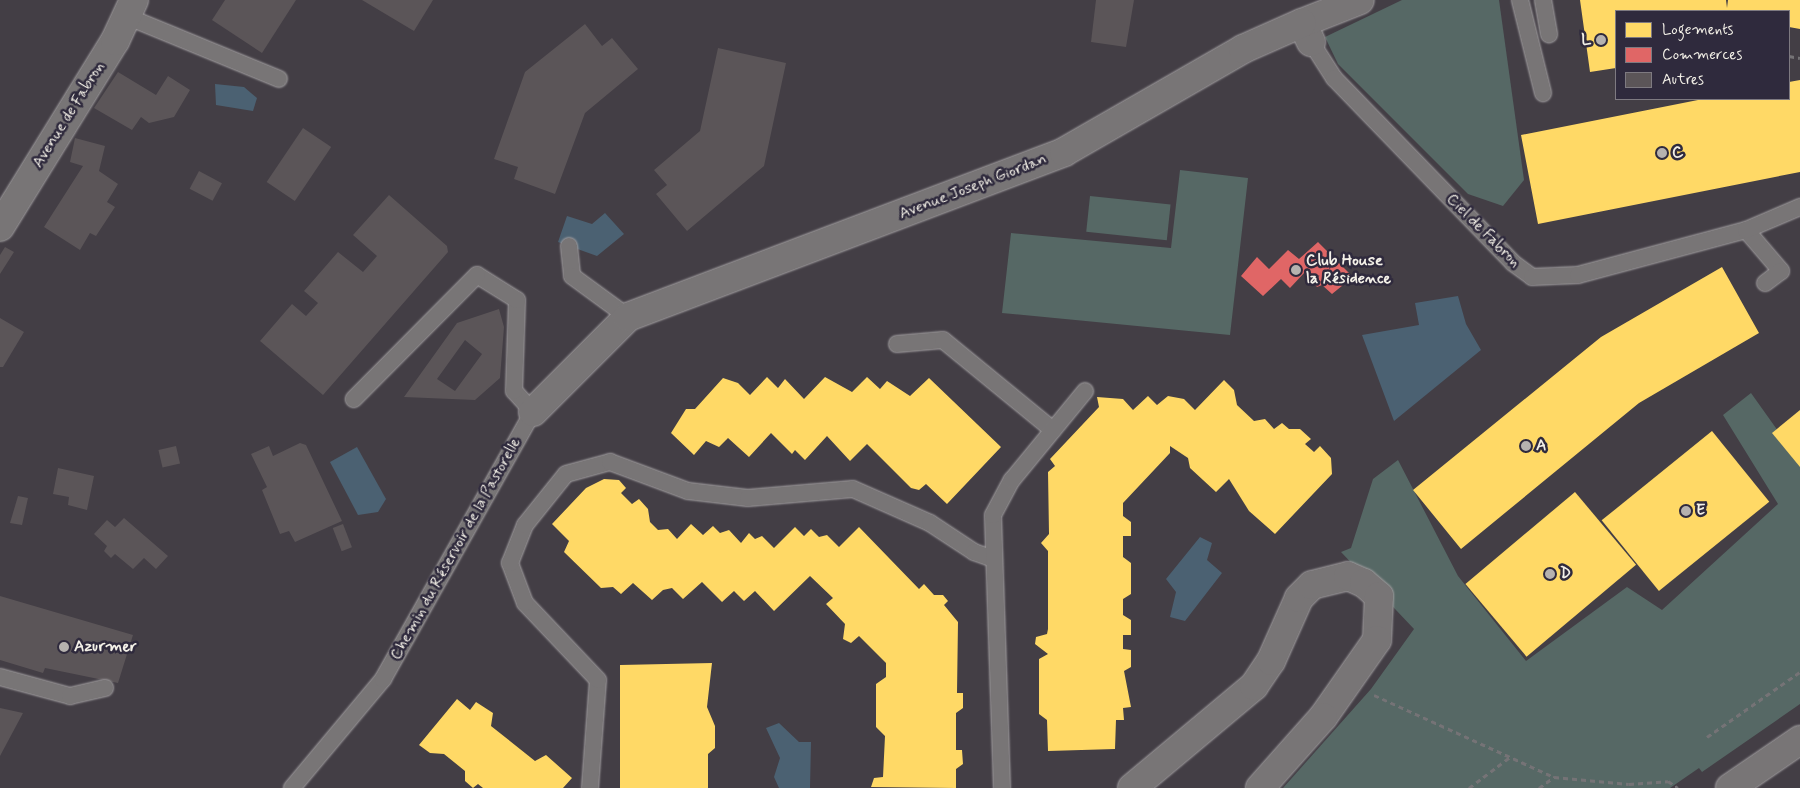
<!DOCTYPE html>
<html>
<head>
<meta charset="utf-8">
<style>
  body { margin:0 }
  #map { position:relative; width:1800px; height:788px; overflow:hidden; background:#433e45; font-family:Mynerve,sans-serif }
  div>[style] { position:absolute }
  .green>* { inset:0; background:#566865; transform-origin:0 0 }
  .water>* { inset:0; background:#4b6172 }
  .homes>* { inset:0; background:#ffd966; transform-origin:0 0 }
  .shops>* { inset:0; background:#e06666 }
  .building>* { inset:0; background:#5b5558; transform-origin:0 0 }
  .path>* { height:3px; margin-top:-1.5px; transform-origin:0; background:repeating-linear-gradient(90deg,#757376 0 5px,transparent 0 9px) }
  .roads { filter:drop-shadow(0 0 1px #a29fa1) drop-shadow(0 0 1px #a29fa1) }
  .service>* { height:16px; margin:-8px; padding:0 8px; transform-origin:8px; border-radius:8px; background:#787576 }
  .minor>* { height:28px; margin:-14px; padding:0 14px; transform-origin:14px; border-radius:14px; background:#787576 }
  .tertiary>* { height:28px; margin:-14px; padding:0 14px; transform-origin:14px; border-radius:14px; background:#787576 }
  .dots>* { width:14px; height:14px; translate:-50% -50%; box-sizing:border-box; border:2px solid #2f2a3d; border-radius:50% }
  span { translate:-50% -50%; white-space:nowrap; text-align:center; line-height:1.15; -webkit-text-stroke:5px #2f2a3d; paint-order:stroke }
  .poi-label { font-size:16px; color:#f4f1e8; font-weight:700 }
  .right { translate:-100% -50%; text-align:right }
  .left { translate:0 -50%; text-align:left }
  .street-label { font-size:16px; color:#f4f1e8 }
  .legend { position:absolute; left:1615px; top:10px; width:175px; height:90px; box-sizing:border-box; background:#2f2a3d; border:1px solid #7e7a81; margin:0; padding:6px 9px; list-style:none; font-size:15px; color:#f4f1e8 }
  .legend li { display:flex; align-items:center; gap:10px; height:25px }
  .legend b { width:25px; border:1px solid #7e7a81 }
</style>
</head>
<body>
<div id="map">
  <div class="green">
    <div style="clip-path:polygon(1402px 0,1499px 0,1524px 180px,1503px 206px,1468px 194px,1338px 64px,1325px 37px)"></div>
    <div style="clip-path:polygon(1180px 170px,1248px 178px,1230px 335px,1002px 313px,1011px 233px,1171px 248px)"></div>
    <div style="left:1090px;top:196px;width:81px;height:36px;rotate:6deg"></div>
    <div style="clip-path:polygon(1751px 393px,1800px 462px,1800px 704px,1702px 772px,1699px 768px,1670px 788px,1283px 788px,1371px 689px,1414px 629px,1341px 552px,1351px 548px,1373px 479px,1398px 460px,1458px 576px,1526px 661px,1627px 587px,1662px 610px,1778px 504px,1723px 415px)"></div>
  </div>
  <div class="water">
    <div style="clip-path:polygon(215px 84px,244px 87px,257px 98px,253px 111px,216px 105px)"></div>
    <div style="clip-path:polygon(605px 213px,624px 234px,597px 256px,558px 242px,567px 216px,592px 224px)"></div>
    <div style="clip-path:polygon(1458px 296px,1466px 324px,1481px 350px,1394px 421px,1362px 335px,1419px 325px,1415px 303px)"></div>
    <div style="clip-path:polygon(357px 447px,386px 499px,378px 512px,358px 515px,330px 462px)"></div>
    <div style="clip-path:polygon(1200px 537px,1212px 543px,1207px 560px,1222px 573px,1185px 621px,1170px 617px,1176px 592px,1166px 579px)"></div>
    <div style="clip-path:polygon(779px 723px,799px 742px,811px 742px,810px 788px,779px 788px,774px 777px,780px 758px,766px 728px)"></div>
  </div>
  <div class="homes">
    <div style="clip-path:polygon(1580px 0,1726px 0,1727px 8px,1728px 0,1800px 0,1800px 29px,1789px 27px,1789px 11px,1616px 11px,1616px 68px,1590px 72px)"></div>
    <div style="clip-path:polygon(1800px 80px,1800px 172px,1538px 224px,1521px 135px,1703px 99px,1789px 99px,1789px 82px)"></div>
    <div style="clip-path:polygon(1722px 267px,1759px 333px,1639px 403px,1461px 549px,1413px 490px,1601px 337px)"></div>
    <div style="clip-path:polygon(767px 377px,778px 388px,785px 379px,804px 399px,825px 377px,852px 392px,867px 377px,880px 389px,887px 381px,910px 396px,929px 378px,1001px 447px,947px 504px,926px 484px,919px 490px,911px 488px,867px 444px,850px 461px,827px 436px,805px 460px,795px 450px,792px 454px,771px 433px,749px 457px,728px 438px,719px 447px,706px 441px,694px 455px,671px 433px,686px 409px,695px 409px,723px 378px,738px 383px,750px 395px)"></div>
    <div style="clip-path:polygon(1224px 380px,1234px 390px,1237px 405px,1254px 421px,1265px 419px,1274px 429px,1282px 423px,1289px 429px,1300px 429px,1311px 439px,1305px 444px,1314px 452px,1320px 446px,1331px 458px,1332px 474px,1275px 534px,1249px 511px,1229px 479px,1216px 492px,1190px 468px,1188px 458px,1170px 446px,1170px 453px,1123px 503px,1123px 516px,1131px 522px,1131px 536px,1123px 536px,1123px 557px,1131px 563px,1131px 594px,1123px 599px,1123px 615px,1131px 620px,1131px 635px,1123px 635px,1123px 649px,1131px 650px,1131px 667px,1124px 671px,1131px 707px,1123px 708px,1124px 720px,1116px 720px,1115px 749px,1048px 751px,1047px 720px,1039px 714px,1039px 659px,1048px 654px,1035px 644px,1036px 637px,1047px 634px,1048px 629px,1048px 551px,1041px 543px,1049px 534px,1048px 472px,1055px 466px,1050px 459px,1099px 407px,1097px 397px,1123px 399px,1133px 410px,1148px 396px,1157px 405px,1168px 396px,1184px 399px,1195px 410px)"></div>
    <div style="clip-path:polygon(1800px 410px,1800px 467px,1772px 433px)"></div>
    <div style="left:1712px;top:431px;width:91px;height:142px;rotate:51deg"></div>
    <div style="clip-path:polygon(604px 479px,619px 480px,626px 488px,621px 493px,632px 504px,639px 499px,648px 509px,650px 522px,658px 530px,668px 529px,677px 539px,691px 524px,703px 535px,713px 526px,720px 533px,729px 530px,741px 543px,749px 533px,755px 539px,762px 536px,774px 548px,795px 527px,804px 536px,811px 529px,819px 537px,827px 535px,839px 547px,859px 527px,919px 589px,924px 584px,934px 595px,943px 595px,948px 601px,944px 605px,958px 622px,957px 693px,963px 693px,963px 708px,956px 713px,956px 750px,962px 750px,963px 764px,956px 769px,956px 788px,871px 787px,874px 778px,883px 777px,885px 736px,876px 727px,876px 684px,886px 677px,886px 663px,859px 636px,851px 643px,843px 639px,845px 624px,826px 604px,833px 598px,810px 576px,774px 611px,755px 591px,744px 601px,734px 591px,722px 602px,702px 582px,683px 599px,672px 588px,663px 590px,652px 600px,633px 583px,621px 594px,613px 587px,601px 588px,564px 552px,569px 541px,552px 524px,586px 488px)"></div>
    <div style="left:1575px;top:492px;width:95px;height:143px;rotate:50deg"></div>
    <div style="clip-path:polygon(712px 663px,707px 707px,715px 726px,715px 748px,708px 754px,708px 788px,620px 788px,620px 665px)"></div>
    <div style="clip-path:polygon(457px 699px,470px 710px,476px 702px,493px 713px,491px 726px,535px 761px,546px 755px,572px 778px,563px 788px,483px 788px,478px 784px,473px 788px,465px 781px,465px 771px,444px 754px,430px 753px,419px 745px)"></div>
  </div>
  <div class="shops">
    <div style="clip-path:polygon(1318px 242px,1353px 277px,1332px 294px,1322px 285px,1317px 287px,1305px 272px,1290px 288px,1281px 279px,1263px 296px,1241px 276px,1257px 257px,1269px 269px,1288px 250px,1299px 259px)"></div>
  </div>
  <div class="building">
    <div style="clip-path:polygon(225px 0,296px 0,262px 53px,212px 20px)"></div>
    <div style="clip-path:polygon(362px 0,433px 0,414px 31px)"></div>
    <div style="clip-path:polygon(1096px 0,1134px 0,1126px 47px,1091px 42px)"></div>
    <div style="clip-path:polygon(585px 24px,602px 46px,612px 38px,638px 69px,585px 113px,555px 194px,514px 179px,518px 167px,494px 159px,525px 72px)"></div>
    <div style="clip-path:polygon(718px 48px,786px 63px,764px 166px,687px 231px,656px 194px,667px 185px,654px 170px,700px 131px)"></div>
    <div style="clip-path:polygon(118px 72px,156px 95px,168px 76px,190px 90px,174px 117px,149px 123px,141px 117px,132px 130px,94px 108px)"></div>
    <div style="left:303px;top:128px;width:34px;height:65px;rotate:34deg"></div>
    <div style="clip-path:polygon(75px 138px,105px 146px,99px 171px,118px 184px,107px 202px,115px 207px,96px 236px,90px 233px,80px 250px,44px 227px,83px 166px,70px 162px)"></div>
    <div style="left:199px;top:171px;width:26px;height:20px;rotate:28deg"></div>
    <div style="clip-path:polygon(389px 195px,447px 246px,448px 252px,323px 395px,260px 341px,292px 304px,306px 316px,318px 303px,304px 291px,338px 252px,363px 272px,377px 256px,353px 235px)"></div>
    <div style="clip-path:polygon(5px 247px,14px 252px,0 274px,0 255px)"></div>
    <div style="clip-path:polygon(evenodd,499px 309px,504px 327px,500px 378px,475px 400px,404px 397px,457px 323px,499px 309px,465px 340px,482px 354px,455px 391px,437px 379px,465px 340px)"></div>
    <div style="clip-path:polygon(0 318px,24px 332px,3px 367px,0 367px)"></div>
    <div style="clip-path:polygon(300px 443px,306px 445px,342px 521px,295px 542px,289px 531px,280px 534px,262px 490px,267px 487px,251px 454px,269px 446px,273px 456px)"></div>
    <div style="left:176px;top:446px;width:18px;height:18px;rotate:77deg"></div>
    <div style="clip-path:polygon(58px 468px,94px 476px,87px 510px,68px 505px,69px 497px,53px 494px)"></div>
    <div style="clip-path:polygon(18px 496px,28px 498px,22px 525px,10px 523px)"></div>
    <div style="clip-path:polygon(124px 518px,168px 556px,156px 569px,144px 558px,133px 569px,115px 554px,111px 558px,104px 551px,107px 546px,94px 534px,107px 520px,115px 527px)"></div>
    <div style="left:343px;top:524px;width:25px;height:11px;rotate:69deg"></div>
    <div style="clip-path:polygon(0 596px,133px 635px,118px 683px,45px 668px,43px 673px,0 660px)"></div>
    <div style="clip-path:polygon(0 708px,23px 713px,0 756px)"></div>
  </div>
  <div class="path">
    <div style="left:1789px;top:56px;width:11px;rotate:10deg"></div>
    <div style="left:1374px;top:695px;width:198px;rotate:24.5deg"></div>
    <div style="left:1554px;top:777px;width:75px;rotate:5.3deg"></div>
    <div style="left:1629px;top:784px;width:39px;rotate:-4deg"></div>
    <div style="left:1668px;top:781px;width:12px;rotate:35deg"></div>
    <div style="left:1707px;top:737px;width:113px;rotate:-35deg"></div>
    <div style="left:1469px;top:788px;width:51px;rotate:-37.1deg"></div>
    <div style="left:1539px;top:788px;width:19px;rotate:-36deg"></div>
  </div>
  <div class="roads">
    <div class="service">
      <div style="left:1520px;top:0;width:96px;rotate:76.1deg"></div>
      <div style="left:1543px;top:0;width:35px;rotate:80deg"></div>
      <div style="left:128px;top:17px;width:163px;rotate:22.3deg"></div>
      <div style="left:1311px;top:42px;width:43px;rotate:57.4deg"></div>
      <div style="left:1334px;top:78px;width:257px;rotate:45.9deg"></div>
      <div style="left:1513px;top:263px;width:24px;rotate:36deg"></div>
      <div style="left:1532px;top:277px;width:46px;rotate:-2.5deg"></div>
      <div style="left:1578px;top:275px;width:174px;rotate:-15deg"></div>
      <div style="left:1746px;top:230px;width:54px;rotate:49.5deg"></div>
      <div style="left:1781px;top:271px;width:20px;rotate:143deg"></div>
      <div style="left:1746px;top:230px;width:59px;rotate:-23.1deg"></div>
      <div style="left:569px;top:246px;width:30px;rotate:84deg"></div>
      <div style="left:572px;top:276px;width:69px;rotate:36.2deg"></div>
      <div style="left:897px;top:344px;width:46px;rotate:-5deg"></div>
      <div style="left:943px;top:340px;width:142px;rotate:39.3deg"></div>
      <div style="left:0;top:677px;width:73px;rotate:15.2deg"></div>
      <div style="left:70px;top:696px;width:36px;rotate:-13deg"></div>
      <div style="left:292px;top:788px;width:142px;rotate:-50.1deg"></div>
      <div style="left:383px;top:679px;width:306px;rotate:-60.7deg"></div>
      <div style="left:533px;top:412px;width:28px;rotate:-132deg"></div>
      <div style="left:514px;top:391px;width:91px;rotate:-88.1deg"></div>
      <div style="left:517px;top:300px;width:47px;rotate:-148deg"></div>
      <div style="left:477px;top:275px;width:175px;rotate:134.8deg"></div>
      <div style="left:590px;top:788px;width:108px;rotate:-85.8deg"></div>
      <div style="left:598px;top:680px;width:106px;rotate:-133.5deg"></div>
      <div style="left:525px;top:603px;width:43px;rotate:-110.6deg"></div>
      <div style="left:510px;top:563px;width:41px;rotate:-68.5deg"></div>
      <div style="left:525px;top:525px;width:65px;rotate:-51.2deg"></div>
      <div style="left:566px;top:474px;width:46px;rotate:-15.3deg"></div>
      <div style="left:610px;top:462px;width:83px;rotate:20.4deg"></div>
      <div style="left:688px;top:491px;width:60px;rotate:6.7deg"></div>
      <div style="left:748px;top:498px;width:105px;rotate:-4.9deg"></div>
      <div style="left:853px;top:489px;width:84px;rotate:23.8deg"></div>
      <div style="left:930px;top:523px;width:53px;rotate:33.4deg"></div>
      <div style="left:974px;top:552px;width:20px;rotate:20deg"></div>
      <div style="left:1002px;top:788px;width:273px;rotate:-91.9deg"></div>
      <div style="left:993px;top:515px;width:40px;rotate:-62deg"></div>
      <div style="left:1012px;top:480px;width:115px;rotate:-50.6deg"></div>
    </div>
    <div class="minor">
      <div style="left:1311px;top:42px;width:21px;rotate:-115deg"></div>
      <div style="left:1302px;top:23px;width:62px;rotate:-21.6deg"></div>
      <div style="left:533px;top:412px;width:134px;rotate:-45deg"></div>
      <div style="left:628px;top:317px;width:466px;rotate:-20.7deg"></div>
      <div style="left:1064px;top:152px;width:207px;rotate:-29.9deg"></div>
      <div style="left:1243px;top:49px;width:64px;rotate:-23.8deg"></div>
      <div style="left:1132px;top:788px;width:159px;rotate:-39.9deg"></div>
      <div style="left:1254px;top:686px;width:30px;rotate:-56deg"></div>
      <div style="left:1271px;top:661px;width:69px;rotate:-66deg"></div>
      <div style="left:1299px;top:598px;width:18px;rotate:-45deg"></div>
      <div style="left:1312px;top:585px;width:37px;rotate:-14deg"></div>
      <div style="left:1348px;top:576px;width:17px;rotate:24deg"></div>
      <div style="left:1364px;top:583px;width:20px;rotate:41deg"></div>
      <div style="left:1379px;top:596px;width:44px;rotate:92.6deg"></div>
      <div style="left:1377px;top:640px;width:94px;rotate:125deg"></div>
      <div style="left:1323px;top:717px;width:95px;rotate:131.6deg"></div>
    </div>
    <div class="tertiary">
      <div style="left:0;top:227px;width:219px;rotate:-58.3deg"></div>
      <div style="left:115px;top:41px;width:45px;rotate:-65.1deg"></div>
      <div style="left:1730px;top:788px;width:85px;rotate:-34.4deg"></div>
    </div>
  </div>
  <div class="dots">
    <div style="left:1601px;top:40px;background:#b6b2af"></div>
    <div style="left:1662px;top:153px;background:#b6b2af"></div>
    <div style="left:1296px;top:270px;background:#b6b2af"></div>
    <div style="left:1526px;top:446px;background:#b6b2af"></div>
    <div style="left:1686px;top:511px;background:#b6b2af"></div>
    <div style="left:1550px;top:574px;background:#b6b2af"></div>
    <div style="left:64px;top:647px;background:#b6b2af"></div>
  </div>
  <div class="poi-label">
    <span class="right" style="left:1591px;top:40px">L</span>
    <span class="left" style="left:1672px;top:153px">C</span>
    <span class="left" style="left:1306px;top:270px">Club House<br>la Résidence</span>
    <span class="left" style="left:1536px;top:446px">A</span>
    <span class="left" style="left:1696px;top:511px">E</span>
    <span class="left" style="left:1560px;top:574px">D</span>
    <span class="left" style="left:74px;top:647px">Azurmer</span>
  </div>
  <div class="street-label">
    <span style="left:69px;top:115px;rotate:-58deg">Avenue de Fabron</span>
    <span style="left:973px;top:187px;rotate:-21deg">Avenue Joseph Giordan</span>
    <span style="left:1483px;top:231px;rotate:45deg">Ciel de Fabron</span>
    <span style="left:456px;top:549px;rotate:-61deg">Chemin du Réservoir de la Pastorelle</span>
  </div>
  <ul class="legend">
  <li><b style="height:14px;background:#ffd966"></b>Logements</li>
  <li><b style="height:14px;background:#e06666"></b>Commerces</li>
  <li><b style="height:14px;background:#5b5558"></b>Autres</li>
  </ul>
</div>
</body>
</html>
